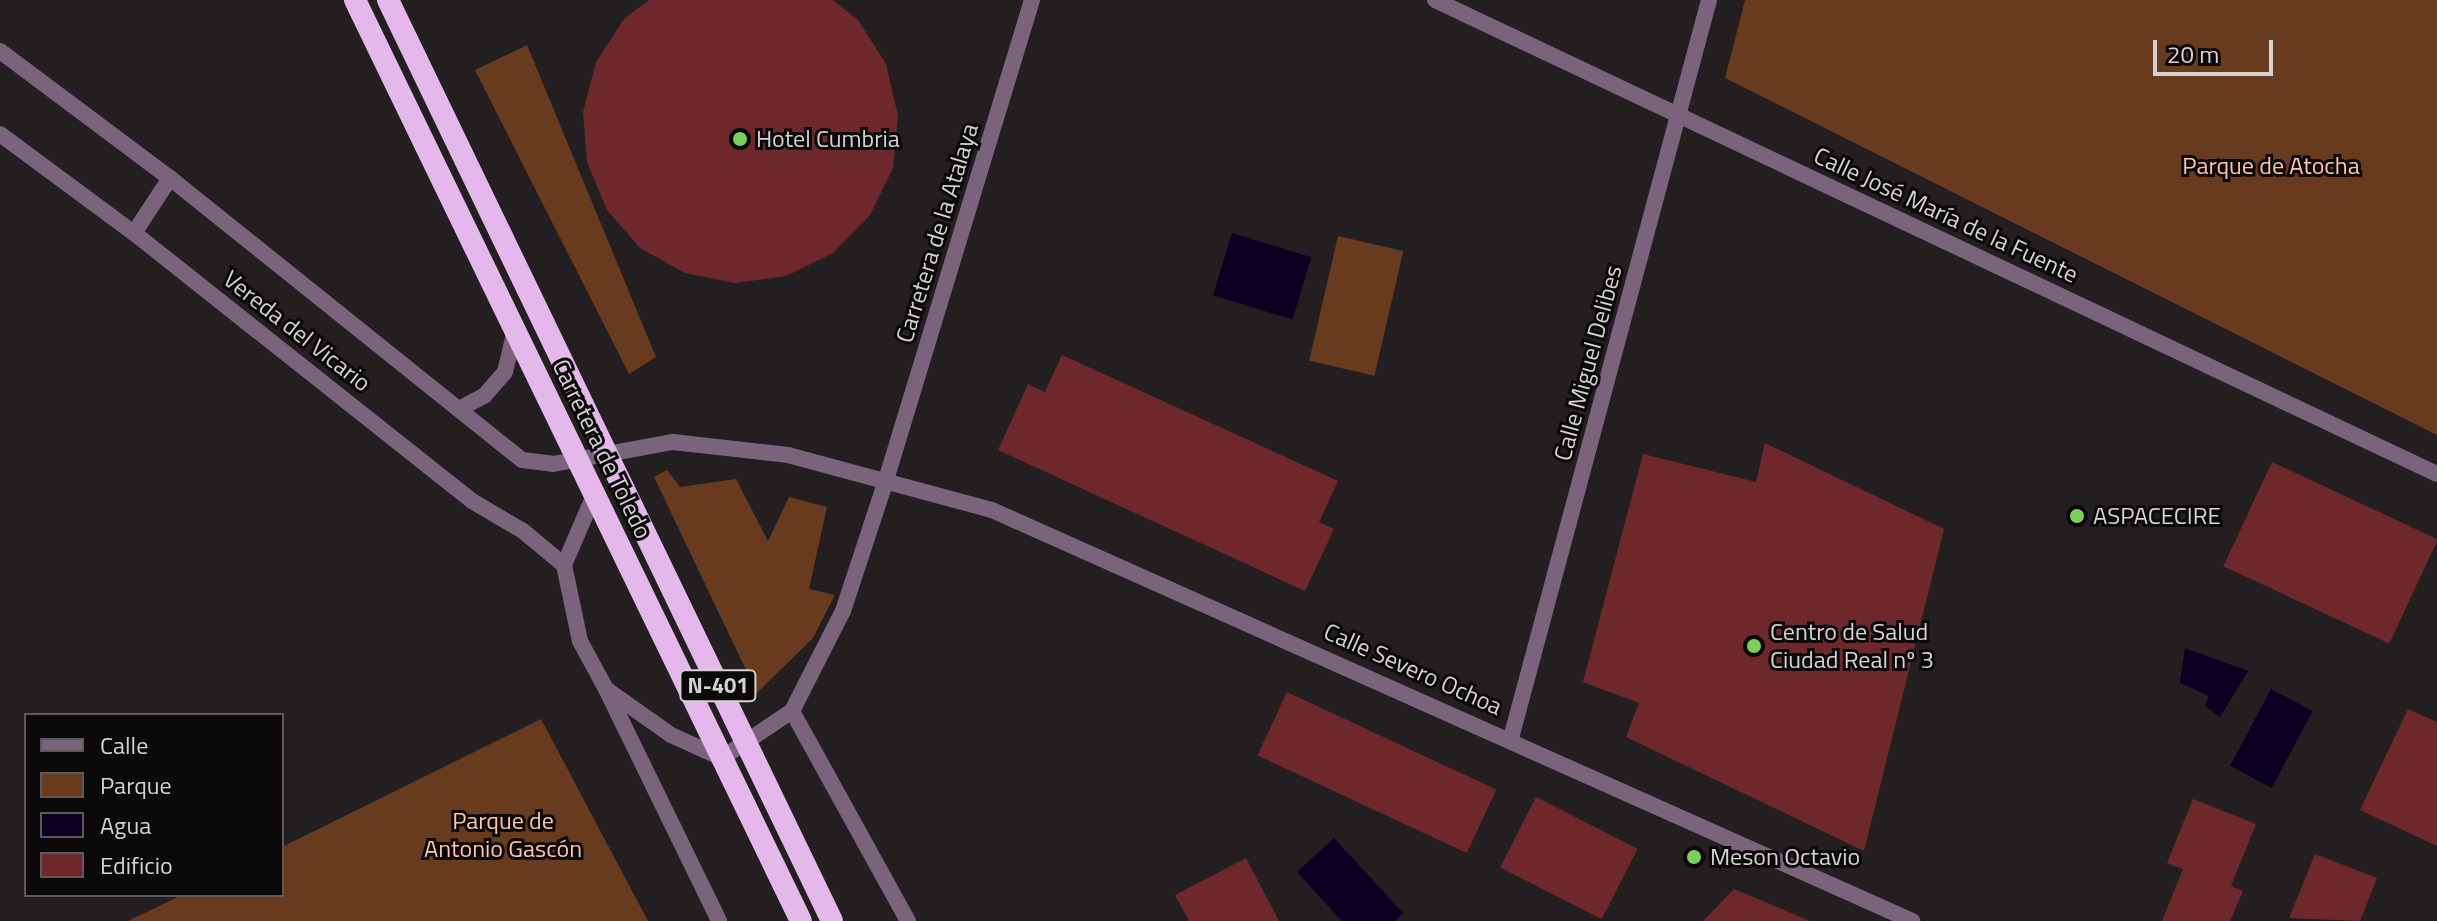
<!DOCTYPE html>
<html>
<head>
<meta charset="utf-8">
<style>
  body { margin:0 }
  #map { position:relative; width:2437px; height:921px; overflow:hidden; background:#231f21; font-family:"Titillium Web",sans-serif }
  div>[style] { position:absolute }
  .green>* { inset:0; background:#683a1e; transform-origin:0 0 }
  .water>* { inset:0; background:#0a0022; transform-origin:0 0 }
  .building>* { inset:0; background:#6e282b; transform-origin:0 0 }
  .service>* { height:16px; margin:-8px; padding:0 8px; transform-origin:8px; border-radius:8px; background:#79647c }
  .minor>* { height:16px; margin:-8px; padding:0 8px; transform-origin:8px; border-radius:8px; background:#79647c }
  .tertiary>* { height:16px; margin:-8px; padding:0 8px; transform-origin:8px; border-radius:8px; background:#79647c }
  .trunk>* { height:22px; margin:-11px; padding:0 11px; transform-origin:11px; border-radius:11px; background:#e4b8ea }
  .dots>* { width:22px; height:22px; translate:-50% -50%; box-sizing:border-box; border:4px solid #0b090a; border-radius:50% }
  span { translate:-50% -50%; white-space:nowrap; text-align:center; line-height:1.15; -webkit-text-stroke:6px #0b090a; paint-order:stroke }
  .shield-label span { padding:2px 6px; background:#0b090a; border:2px solid; border-radius:6px; -webkit-text-stroke-width:0 }
  .shield-label { font-size:22px; color:#d5d2d3; font-weight:700 }
  .poi-label { font-size:24px; color:#d5d2d3 }
  .left { translate:0 -50%; text-align:left }
  .park-label { font-size:24px; color:#ffc5a6 }
  .street-label { font-size:24px; color:#d5d2d3 }
  .legend { position:absolute; left:24px; top:713px; width:260px; height:184px; box-sizing:border-box; background:#0b090a; border:2px solid #5c595a; margin:0; padding:10px 14px; list-style:none; font-size:24px; color:#d5d2d3 }
  .legend li { display:flex; align-items:center; gap:16px; height:40px }
  .legend b { width:40px; border:2px solid #5c595a }
  .scale { position:absolute; left:2153px; top:40px; width:120px; height:36px; box-sizing:border-box; border:4px solid #d5d2d3; border-top:0; padding-left:10px; font-size:24px; line-height:28px; white-space:nowrap; color:#d5d2d3; -webkit-text-stroke:6px #0b090a; paint-order:stroke }
</style>
</head>
<body>
<div id="map">
  <div class="green">
    <div style="clip-path:polygon(1745px 0,2437px 0,2437px 435px,1725px 78px)"></div>
    <div style="clip-path:polygon(527px 45px,656px 357px,629px 374px,475px 70px)"></div>
    <div style="left:1338px;top:236px;width:67px;height:128px;rotate:13deg"></div>
    <div style="clip-path:polygon(667px 470px,680px 487px,736px 479px,768px 541px,789px 497px,827px 507px,809px 589px,835px 595px,813px 638px,757px 693px,654px 477px)"></div>
    <div style="clip-path:polygon(541px 719px,648px 921px,128px 921px,182px 895px,282px 895px,282px 847px)"></div>
  </div>
  <div class="water">
    <div style="left:1232px;top:233px;width:83px;height:65px;rotate:17deg"></div>
    <div style="clip-path:polygon(2185px 648px,2248px 671px,2220px 717px,2205px 706px,2209px 696px,2180px 683px)"></div>
    <div style="left:2271px;top:689px;width:47px;height:87px;rotate:28deg"></div>
    <div style="clip-path:polygon(1334px 838px,1403px 913px,1395px 921px,1342px 921px,1297px 872px)"></div>
  </div>
  <div class="building">
    <div style="clip-path:polygon(649px 0,833px 0,858px 20px,886px 64px,898px 116px,893px 168px,870px 215px,833px 253px,786px 276px,735px 283px,685px 273px,640px 248px,607px 210px,587px 162px,583px 112px,596px 62px,624px 19px)"></div>
    <div style="clip-path:polygon(1062px 355px,1338px 481px,1319px 522px,1334px 529px,1305px 591px,998px 450px,1028px 384px,1045px 392px)"></div>
    <div style="clip-path:polygon(1765px 443px,1944px 529px,1864px 851px,1626px 737px,1639px 703px,1583px 682px,1643px 454px,1756px 482px)"></div>
    <div style="left:2272px;top:462px;width:183px;height:115px;rotate:25deg"></div>
    <div style="left:1287px;top:692px;width:231px;height:70px;rotate:25deg"></div>
    <div style="clip-path:polygon(2408px 709px,2437px 722px,2437px 846px,2360px 810px)"></div>
    <div style="left:1536px;top:797px;width:114px;height:79px;rotate:27deg"></div>
    <div style="clip-path:polygon(2193px 799px,2256px 824px,2231px 886px,2243px 891px,2230px 921px,2162px 921px,2183px 869px,2167px 863px)"></div>
    <div style="clip-path:polygon(2315px 854px,2377px 878px,2360px 921px,2289px 918px)"></div>
    <div style="clip-path:polygon(1246px 858px,1279px 921px,1189px 921px,1175px 895px)"></div>
    <div style="clip-path:polygon(1734px 889px,1810px 921px,1703px 921px)"></div>
  </div>
  <div class="service">
    <div style="left:606px;top:689px;width:258px;rotate:64deg"></div>
    <div style="left:792px;top:711px;width:240px;rotate:61.1deg"></div>
  </div>
  <div class="minor">
    <div style="left:1435px;top:0;width:1108px;rotate:25.32deg"></div>
    <div style="left:0;top:51px;width:212px;rotate:36.8deg"></div>
    <div style="left:170px;top:178px;width:451px;rotate:38.7deg"></div>
    <div style="left:522px;top:460px;width:31px;rotate:7deg"></div>
    <div style="left:553px;top:464px;width:122px;rotate:-10.4deg"></div>
    <div style="left:673px;top:442px;width:116px;rotate:6.4deg"></div>
    <div style="left:788px;top:455px;width:211px;rotate:15.1deg"></div>
    <div style="left:992px;top:510px;width:1008px;rotate:24.07deg"></div>
    <div style="left:0;top:134px;width:167px;rotate:36.5deg"></div>
    <div style="left:134px;top:233px;width:431px;rotate:38.4deg"></div>
    <div style="left:472px;top:501px;width:59px;rotate:30.5deg"></div>
    <div style="left:523px;top:531px;width:53px;rotate:39.7deg"></div>
    <div style="left:134px;top:233px;width:66px;rotate:-56.8deg"></div>
    <div style="left:461px;top:408px;width:27px;rotate:-28deg"></div>
    <div style="left:485px;top:395px;width:30px;rotate:-49deg"></div>
    <div style="left:505px;top:372px;width:43px;rotate:-76.6deg"></div>
    <div style="left:595px;top:493px;width:78px;rotate:113.3deg"></div>
    <div style="left:564px;top:565px;width:78px;rotate:78.1deg"></div>
    <div style="left:580px;top:641px;width:55px;rotate:61.6deg"></div>
    <div style="left:606px;top:689px;width:80px;rotate:35.3deg"></div>
    <div style="left:671px;top:735px;width:56px;rotate:24.3deg"></div>
    <div style="left:722px;top:758px;width:84px;rotate:-33.9deg"></div>
    <div style="left:792px;top:711px;width:112px;rotate:-63deg"></div>
    <div style="left:843px;top:611px;width:138px;rotate:-71.8deg"></div>
    <div style="left:1511px;top:738px;width:764px;rotate:-74.98deg"></div>
  </div>
  <div class="tertiary">
    <div style="left:886px;top:480px;width:502px;rotate:-73.08deg"></div>
  </div>
  <div class="trunk">
    <div style="left:355px;top:0;width:1023px;rotate:64.16deg"></div>
    <div style="left:388px;top:0;width:1022px;rotate:64.26deg"></div>
  </div>
  <div class="dots">
    <div style="left:740px;top:139px;background:#7ad157"></div>
    <div style="left:2077px;top:516px;background:#7ad157"></div>
    <div style="left:1754px;top:646px;background:#7ad157"></div>
    <div style="left:1694px;top:857px;background:#7ad157"></div>
  </div>
  <div class="shield-label">
    <span style="left:718px;top:686px">N-401</span>
  </div>
  <div class="poi-label">
    <span class="left" style="left:756px;top:139px">Hotel Cumbria</span>
    <span class="left" style="left:2093px;top:516px">ASPACECIRE</span>
    <span class="left" style="left:1770px;top:646px">Centro de Salud<br>Ciudad Real nº 3</span>
    <span class="left" style="left:1710px;top:857px">Meson Octavio</span>
  </div>
  <div class="park-label">
    <span style="left:2271px;top:166px">Parque de Atocha</span>
    <span style="left:503px;top:835px">Parque de<br>Antonio Gascón</span>
  </div>
  <div class="street-label">
    <span style="left:1946px;top:215px;rotate:25deg">Calle José María de la Fuente</span>
    <span style="left:937px;top:233px;rotate:-73deg">Carretera de la Atalaya</span>
    <span style="left:297px;top:331px;rotate:38deg">Vereda del Vicario</span>
    <span style="left:1588px;top:363px;rotate:-75deg">Calle Miguel Delibes</span>
    <span style="left:602px;top:449px;rotate:64deg">Carretera de Toledo</span>
    <span style="left:1413px;top:669px;rotate:24deg">Calle Severo Ochoa</span>
  </div>
  <ul class="legend">
  <li><b style="height:10px;background:#79647c"></b>Calle</li>
  <li><b style="height:22px;background:#683a1e"></b>Parque</li>
  <li><b style="height:22px;background:#0a0022"></b>Agua</li>
  <li><b style="height:22px;background:#6e282b"></b>Edificio</li>
  </ul>
  <div class="scale">20 m</div>
</div>
</body>
</html>
